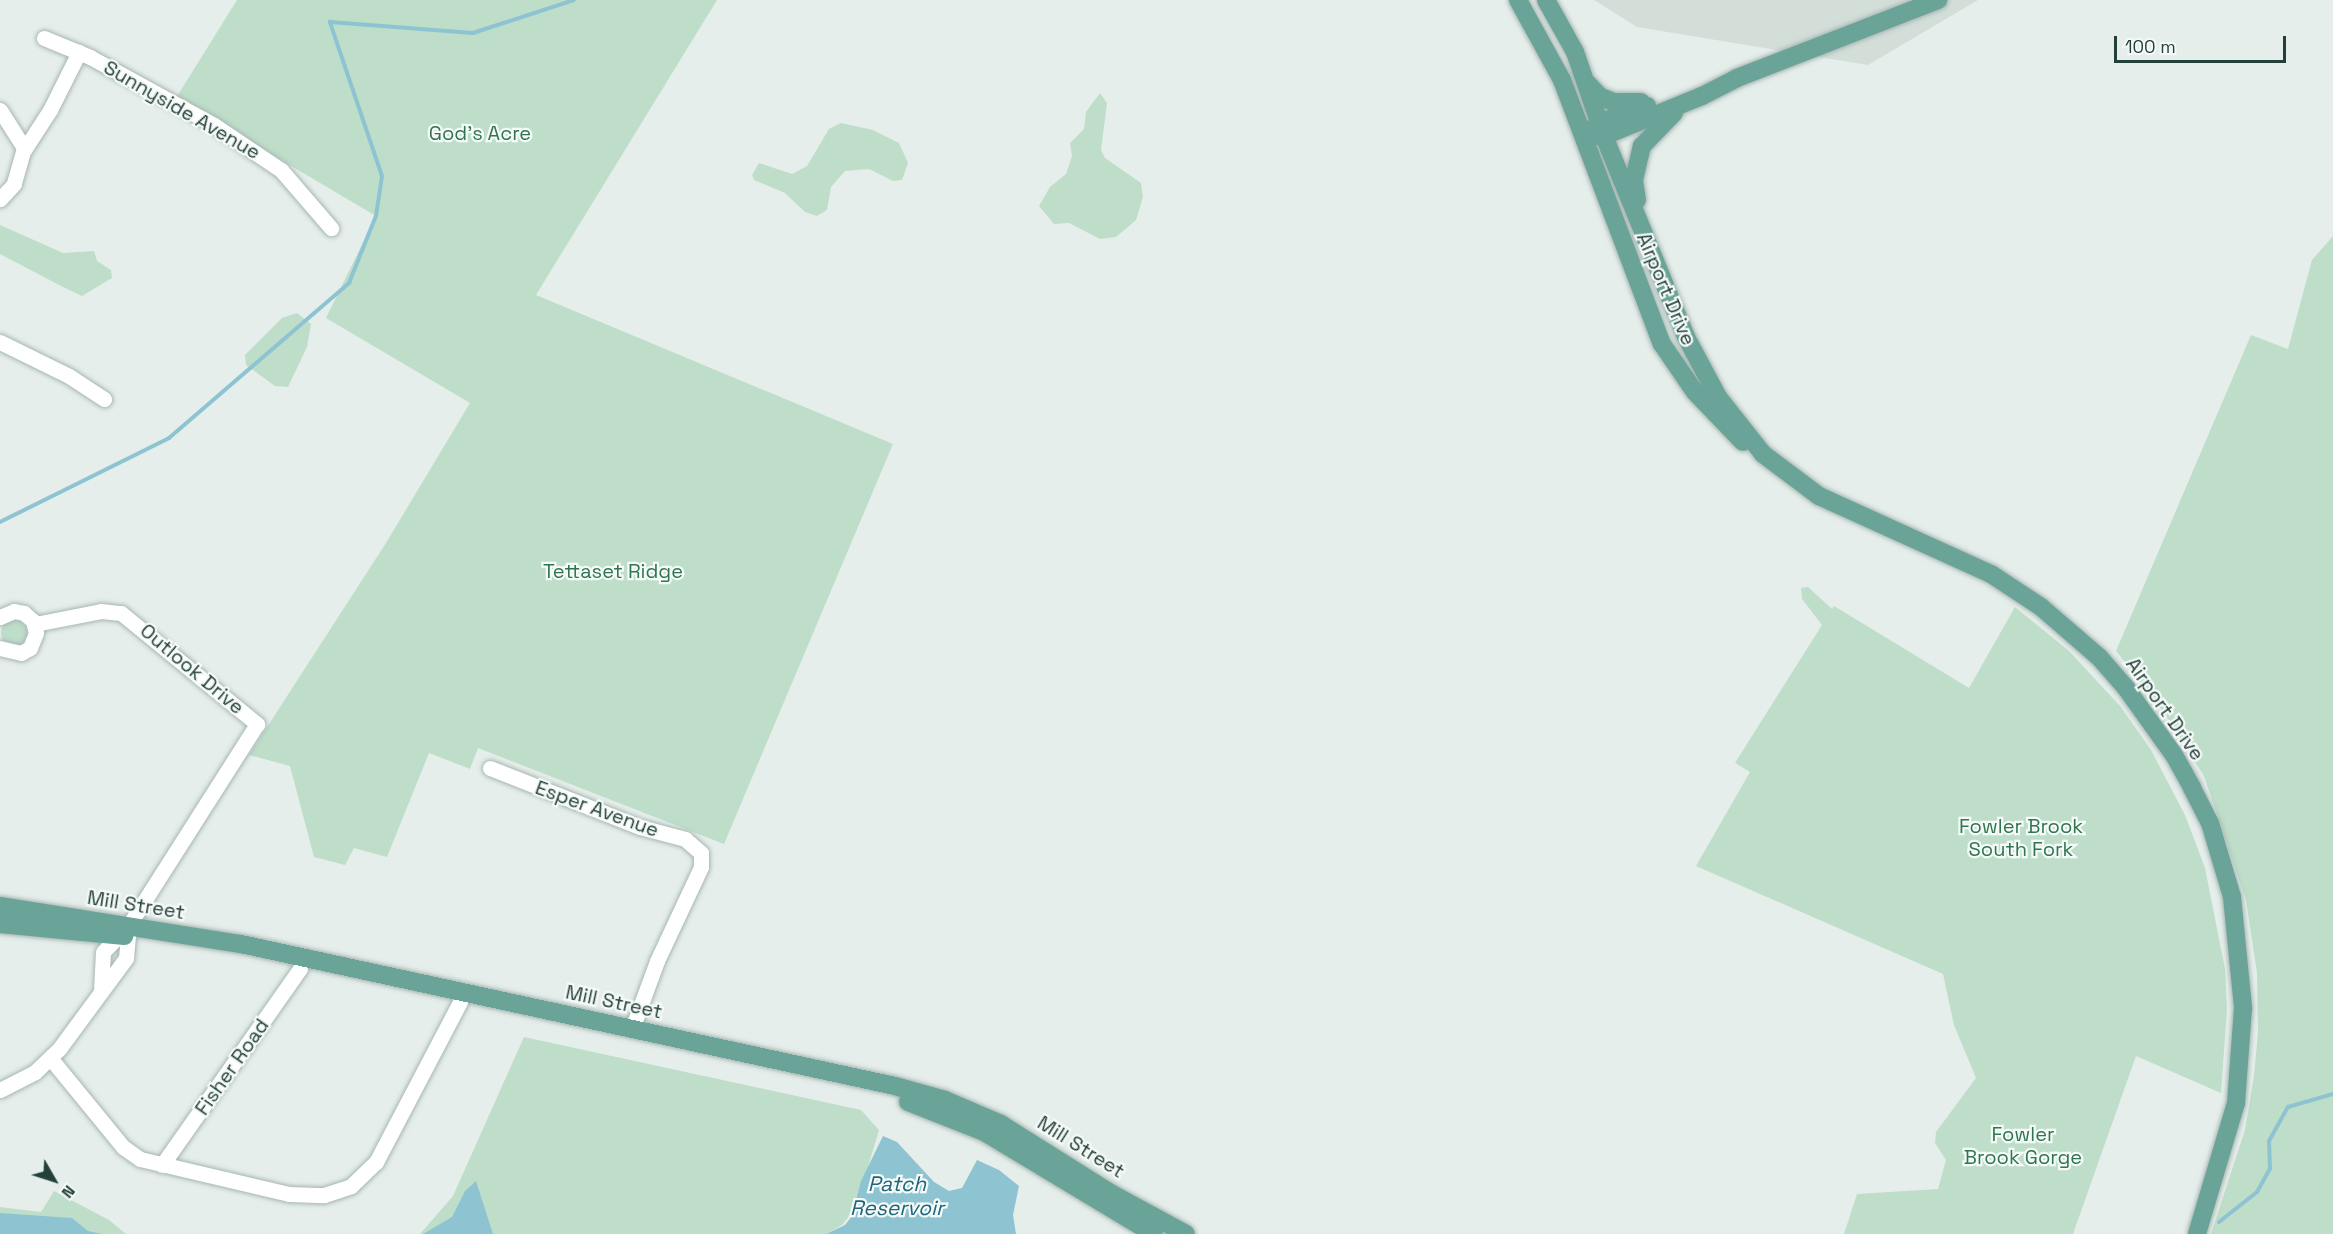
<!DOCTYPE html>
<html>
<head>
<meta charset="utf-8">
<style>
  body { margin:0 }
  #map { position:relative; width:2333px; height:1234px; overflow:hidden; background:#e5eeea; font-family:"Space Grotesk",sans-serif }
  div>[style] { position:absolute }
  .built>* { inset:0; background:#d3ded9 }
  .green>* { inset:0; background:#bedec9 }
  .round { border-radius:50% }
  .water>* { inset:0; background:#8ec3d2 }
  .stream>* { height:4px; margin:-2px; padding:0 2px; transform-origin:2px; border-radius:2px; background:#8ec3d2 }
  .roads { filter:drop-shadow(0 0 2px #a7b6b2) drop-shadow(0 0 2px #a7b6b2) }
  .minor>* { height:15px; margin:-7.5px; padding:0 7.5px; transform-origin:7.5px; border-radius:7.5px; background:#fff }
  .major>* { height:18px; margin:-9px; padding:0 9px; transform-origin:9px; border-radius:9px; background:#6aa398 }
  span { translate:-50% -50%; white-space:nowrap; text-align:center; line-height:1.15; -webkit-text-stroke:4.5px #f5faf8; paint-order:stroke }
  .street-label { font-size:20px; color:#24403a }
  .park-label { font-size:20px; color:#2e764f }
  .water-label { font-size:21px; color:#1e667b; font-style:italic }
  .north { position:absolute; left:24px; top:1150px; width:60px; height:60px; -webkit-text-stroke:4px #f5faf8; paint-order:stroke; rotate:129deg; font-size:16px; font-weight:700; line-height:24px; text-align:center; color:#24403a }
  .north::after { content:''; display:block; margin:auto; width:21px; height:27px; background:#24403a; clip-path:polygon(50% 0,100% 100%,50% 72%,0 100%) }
  .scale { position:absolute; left:2114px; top:36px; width:172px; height:27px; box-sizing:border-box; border:3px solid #24403a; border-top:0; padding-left:8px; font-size:18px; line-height:21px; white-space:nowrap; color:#24403a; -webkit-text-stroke:4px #f5faf8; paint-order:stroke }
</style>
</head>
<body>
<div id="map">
  <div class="built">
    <div style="clip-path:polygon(1594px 0,1978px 0,1868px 65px,1637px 27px)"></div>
  </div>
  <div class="green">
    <div style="clip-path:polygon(237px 0,717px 0,536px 295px,893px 444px,724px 844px,478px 748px,470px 769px,429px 753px,387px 857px,354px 848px,345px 865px,314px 857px,290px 766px,249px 755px,386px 543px,470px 403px,326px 318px,376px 216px,176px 98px)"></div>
    <div style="clip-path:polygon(1100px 93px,1107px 103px,1101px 150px,1105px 158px,1141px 183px,1143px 197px,1136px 220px,1116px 237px,1100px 239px,1069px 223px,1054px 224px,1039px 206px,1050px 187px,1066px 174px,1072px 156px,1070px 143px,1084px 129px,1086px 112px)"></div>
    <div style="clip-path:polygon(841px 123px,873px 130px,899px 143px,908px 163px,902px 180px,893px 181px,869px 169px,845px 171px,831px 187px,827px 210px,817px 216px,805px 212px,785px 193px,754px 180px,752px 175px,759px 163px,792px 174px,807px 166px,829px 129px)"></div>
    <div style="clip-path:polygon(0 225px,63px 253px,94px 251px,97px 261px,111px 270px,112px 278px,82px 296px,65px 288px,0 254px)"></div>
    <div style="clip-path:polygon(2333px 236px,2333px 1234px,2211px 1234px,2245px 1130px,2254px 1076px,2258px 1032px,2257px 973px,2246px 900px,2204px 776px,2158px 704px,2116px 651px,2251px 335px,2288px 349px,2312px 260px)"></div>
    <div style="clip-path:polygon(297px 313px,311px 324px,307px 347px,288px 387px,275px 386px,246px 365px,245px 355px,282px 318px)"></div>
    <div style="clip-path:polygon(1808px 587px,1832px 609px,1834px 606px,1969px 688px,2015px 607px,2069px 651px,2120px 706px,2151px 750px,2185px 815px,2205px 868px,2225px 969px,2227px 1009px,2221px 1093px,2136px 1056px,2073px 1234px,1844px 1234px,1857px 1194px,1938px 1189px,1946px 1160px,1935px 1143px,1936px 1132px,1976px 1078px,1954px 1025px,1943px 974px,1696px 866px,1750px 772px,1735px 763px,1822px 625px,1802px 599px,1801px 588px)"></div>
    <div class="round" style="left:1px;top:620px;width:26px;height:26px"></div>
    <div style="clip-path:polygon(524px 1037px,861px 1110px,879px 1130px,856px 1207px,842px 1225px,826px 1234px,420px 1234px,453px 1196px)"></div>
    <div style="clip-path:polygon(54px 1191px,109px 1220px,126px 1234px,0 1234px,0 1207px,41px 1212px)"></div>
  </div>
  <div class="water">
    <div style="clip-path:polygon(883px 1136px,897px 1142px,934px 1182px,949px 1191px,962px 1188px,977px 1160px,999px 1170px,1019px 1186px,1013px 1215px,1016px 1234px,826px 1234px,845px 1225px,852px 1216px,861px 1181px)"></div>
    <div style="clip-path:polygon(476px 1181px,493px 1234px,423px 1234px,452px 1217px,465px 1191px)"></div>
    <div style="clip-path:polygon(0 1213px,72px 1218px,88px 1231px,102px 1234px,0 1234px)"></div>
  </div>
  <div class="stream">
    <div style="left:0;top:522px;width:189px;rotate:-26.4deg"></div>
    <div style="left:169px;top:438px;width:238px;rotate:-40.7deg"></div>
    <div style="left:349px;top:283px;width:72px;rotate:-68.1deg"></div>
    <div style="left:376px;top:216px;width:40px;rotate:-81.5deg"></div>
    <div style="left:382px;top:176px;width:163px;rotate:-108.7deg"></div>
    <div style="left:330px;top:22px;width:143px;rotate:4.4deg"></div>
    <div style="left:473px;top:33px;width:106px;rotate:-18.1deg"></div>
    <div style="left:2219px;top:1222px;width:48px;rotate:-38.3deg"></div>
    <div style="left:2257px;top:1192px;width:26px;rotate:-61deg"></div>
    <div style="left:2270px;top:1169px;width:28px;rotate:-92deg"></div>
    <div style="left:2269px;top:1141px;width:39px;rotate:-61deg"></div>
    <div style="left:2288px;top:1107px;width:47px;rotate:-16.1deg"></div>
  </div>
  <div class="roads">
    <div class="minor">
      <div style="left:44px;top:38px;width:50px;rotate:22.4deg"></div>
      <div style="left:90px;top:57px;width:141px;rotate:28.7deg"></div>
      <div style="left:214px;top:125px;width:81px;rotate:33.9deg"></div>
      <div style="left:281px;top:170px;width:77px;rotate:49.2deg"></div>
      <div style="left:0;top:110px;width:45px;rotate:57.7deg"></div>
      <div style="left:24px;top:148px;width:37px;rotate:106deg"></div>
      <div style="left:14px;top:184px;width:21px;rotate:133deg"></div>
      <div style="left:24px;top:150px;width:48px;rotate:-57deg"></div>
      <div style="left:50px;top:110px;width:65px;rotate:-63.4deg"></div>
      <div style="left:0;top:342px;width:77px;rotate:26.2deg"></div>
      <div style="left:69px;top:376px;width:42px;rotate:33.3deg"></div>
      <div style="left:0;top:617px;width:15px;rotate:-23deg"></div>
      <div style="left:14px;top:611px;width:10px;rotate:11deg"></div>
      <div style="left:24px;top:613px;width:12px;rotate:42deg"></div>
      <div style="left:33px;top:621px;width:12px;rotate:76deg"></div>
      <div style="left:36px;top:633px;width:16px;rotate:112deg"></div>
      <div style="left:30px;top:648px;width:10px;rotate:151deg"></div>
      <div style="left:21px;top:653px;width:22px;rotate:-167deg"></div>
      <div style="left:35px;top:624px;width:67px;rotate:-11.1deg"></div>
      <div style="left:101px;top:611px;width:20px;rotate:6deg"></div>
      <div style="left:121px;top:613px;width:176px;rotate:39.2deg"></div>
      <div style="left:257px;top:724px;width:238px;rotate:122.5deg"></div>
      <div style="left:129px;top:925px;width:37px;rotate:134deg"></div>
      <div style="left:103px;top:952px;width:36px;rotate:93deg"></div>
      <div style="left:490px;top:768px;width:161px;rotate:21.5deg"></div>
      <div style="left:640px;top:827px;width:47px;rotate:14.9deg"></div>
      <div style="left:685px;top:839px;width:21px;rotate:41deg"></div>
      <div style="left:701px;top:853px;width:14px;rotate:90deg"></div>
      <div style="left:701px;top:867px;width:104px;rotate:115.1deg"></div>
      <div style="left:657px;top:961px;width:72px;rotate:110.2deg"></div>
      <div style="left:51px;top:1059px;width:114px;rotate:50.7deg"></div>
      <div style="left:123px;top:1147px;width:21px;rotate:35deg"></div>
      <div style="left:140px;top:1159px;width:153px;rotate:13.2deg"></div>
      <div style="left:289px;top:1194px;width:35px;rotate:2deg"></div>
      <div style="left:324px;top:1195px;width:28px;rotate:-18deg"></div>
      <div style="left:351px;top:1186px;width:35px;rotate:-44deg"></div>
      <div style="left:376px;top:1162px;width:181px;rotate:-62.3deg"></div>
      <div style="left:0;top:1090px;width:39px;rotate:-27deg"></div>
      <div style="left:35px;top:1072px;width:33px;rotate:-44deg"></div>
      <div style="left:59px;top:1049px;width:113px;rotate:-53.6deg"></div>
      <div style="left:126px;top:958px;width:33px;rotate:-85deg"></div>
      <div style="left:162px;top:1165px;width:240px;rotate:-54.9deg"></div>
    </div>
    <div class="major">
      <div style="left:1518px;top:0;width:91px;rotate:61.2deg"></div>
      <div style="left:1562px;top:80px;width:282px;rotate:69.3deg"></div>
      <div style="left:1662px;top:344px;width:58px;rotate:55.5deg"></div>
      <div style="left:1695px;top:392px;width:69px;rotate:46.2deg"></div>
      <div style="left:1546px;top:0;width:60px;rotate:60.9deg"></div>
      <div style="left:1575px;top:52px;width:89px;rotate:71deg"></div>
      <div style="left:1604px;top:136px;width:217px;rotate:67.8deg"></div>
      <div style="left:1686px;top:337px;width:68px;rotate:61.9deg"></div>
      <div style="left:1718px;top:397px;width:73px;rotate:51.7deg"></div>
      <div style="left:1763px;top:454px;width:70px;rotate:36.9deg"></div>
      <div style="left:1819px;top:496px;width:189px;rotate:24.4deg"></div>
      <div style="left:1991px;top:574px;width:60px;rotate:33.4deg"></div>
      <div style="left:2041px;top:607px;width:77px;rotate:40.8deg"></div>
      <div style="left:2099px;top:657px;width:41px;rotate:48.9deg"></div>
      <div style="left:2126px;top:688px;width:82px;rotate:54.4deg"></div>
      <div style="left:2174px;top:755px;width:38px;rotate:61deg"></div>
      <div style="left:2192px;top:788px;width:39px;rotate:63deg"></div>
      <div style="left:2210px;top:823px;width:77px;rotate:73.4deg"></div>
      <div style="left:2232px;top:897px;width:112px;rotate:84.3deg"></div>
      <div style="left:2243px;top:1008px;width:95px;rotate:94.2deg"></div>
      <div style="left:2236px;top:1103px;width:137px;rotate:106.6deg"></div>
      <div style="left:1588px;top:84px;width:16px;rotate:47deg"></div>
      <div style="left:1599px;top:96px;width:15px;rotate:23deg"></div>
      <div style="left:1613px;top:102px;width:28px"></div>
      <div style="left:1590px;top:131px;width:12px;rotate:-42deg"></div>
      <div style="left:1599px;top:123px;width:51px;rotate:-19.5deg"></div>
      <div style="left:1592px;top:136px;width:12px"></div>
      <div style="left:1604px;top:136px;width:106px;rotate:-22.2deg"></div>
      <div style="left:1702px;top:96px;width:39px;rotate:-27deg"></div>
      <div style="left:1737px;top:78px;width:216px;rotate:-21.2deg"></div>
      <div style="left:1637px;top:200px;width:20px;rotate:-99deg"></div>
      <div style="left:1634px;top:180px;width:35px;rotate:-77deg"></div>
      <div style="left:1642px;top:146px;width:46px;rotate:-45.9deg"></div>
      <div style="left:0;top:906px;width:244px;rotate:9deg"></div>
      <div style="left:241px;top:944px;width:669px;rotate:12.25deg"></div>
      <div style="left:895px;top:1086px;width:52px;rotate:15.6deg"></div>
      <div style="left:945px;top:1100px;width:61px;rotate:23.2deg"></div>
      <div style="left:1001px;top:1124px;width:131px;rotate:32.2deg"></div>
      <div style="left:1112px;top:1194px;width:84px;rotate:28.4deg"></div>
      <div style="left:0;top:924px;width:125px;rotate:5.5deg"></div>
      <div style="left:908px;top:1102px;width:82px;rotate:21.5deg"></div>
      <div style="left:984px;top:1132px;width:198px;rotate:31deg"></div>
    </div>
  </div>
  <div class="street-label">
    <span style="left:182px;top:110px;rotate:30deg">Sunnyside Avenue</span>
    <span style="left:1666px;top:289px;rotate:67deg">Airport Drive</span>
    <span style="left:192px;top:669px;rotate:40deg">Outlook Drive</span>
    <span style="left:2165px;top:709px;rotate:55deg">Airport Drive</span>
    <span style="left:597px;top:809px;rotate:20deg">Esper Avenue</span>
    <span style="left:136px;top:905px;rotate:9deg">Mill Street</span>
    <span style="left:614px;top:1002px;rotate:12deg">Mill Street</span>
    <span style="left:232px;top:1067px;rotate:-55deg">Fisher Road</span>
    <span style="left:1081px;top:1147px;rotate:32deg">Mill Street</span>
  </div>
  <div class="park-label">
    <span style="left:480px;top:133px">God's Acre</span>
    <span style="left:613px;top:571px">Tettaset Ridge</span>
    <span style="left:2021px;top:838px">Fowler Brook<br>South Fork</span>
    <span style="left:2023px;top:1146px">Fowler<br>Brook Gorge</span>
  </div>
  <div class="water-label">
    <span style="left:897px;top:1196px">Patch<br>Reservoir</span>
  </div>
  <div class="north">N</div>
  <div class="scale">100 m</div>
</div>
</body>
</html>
